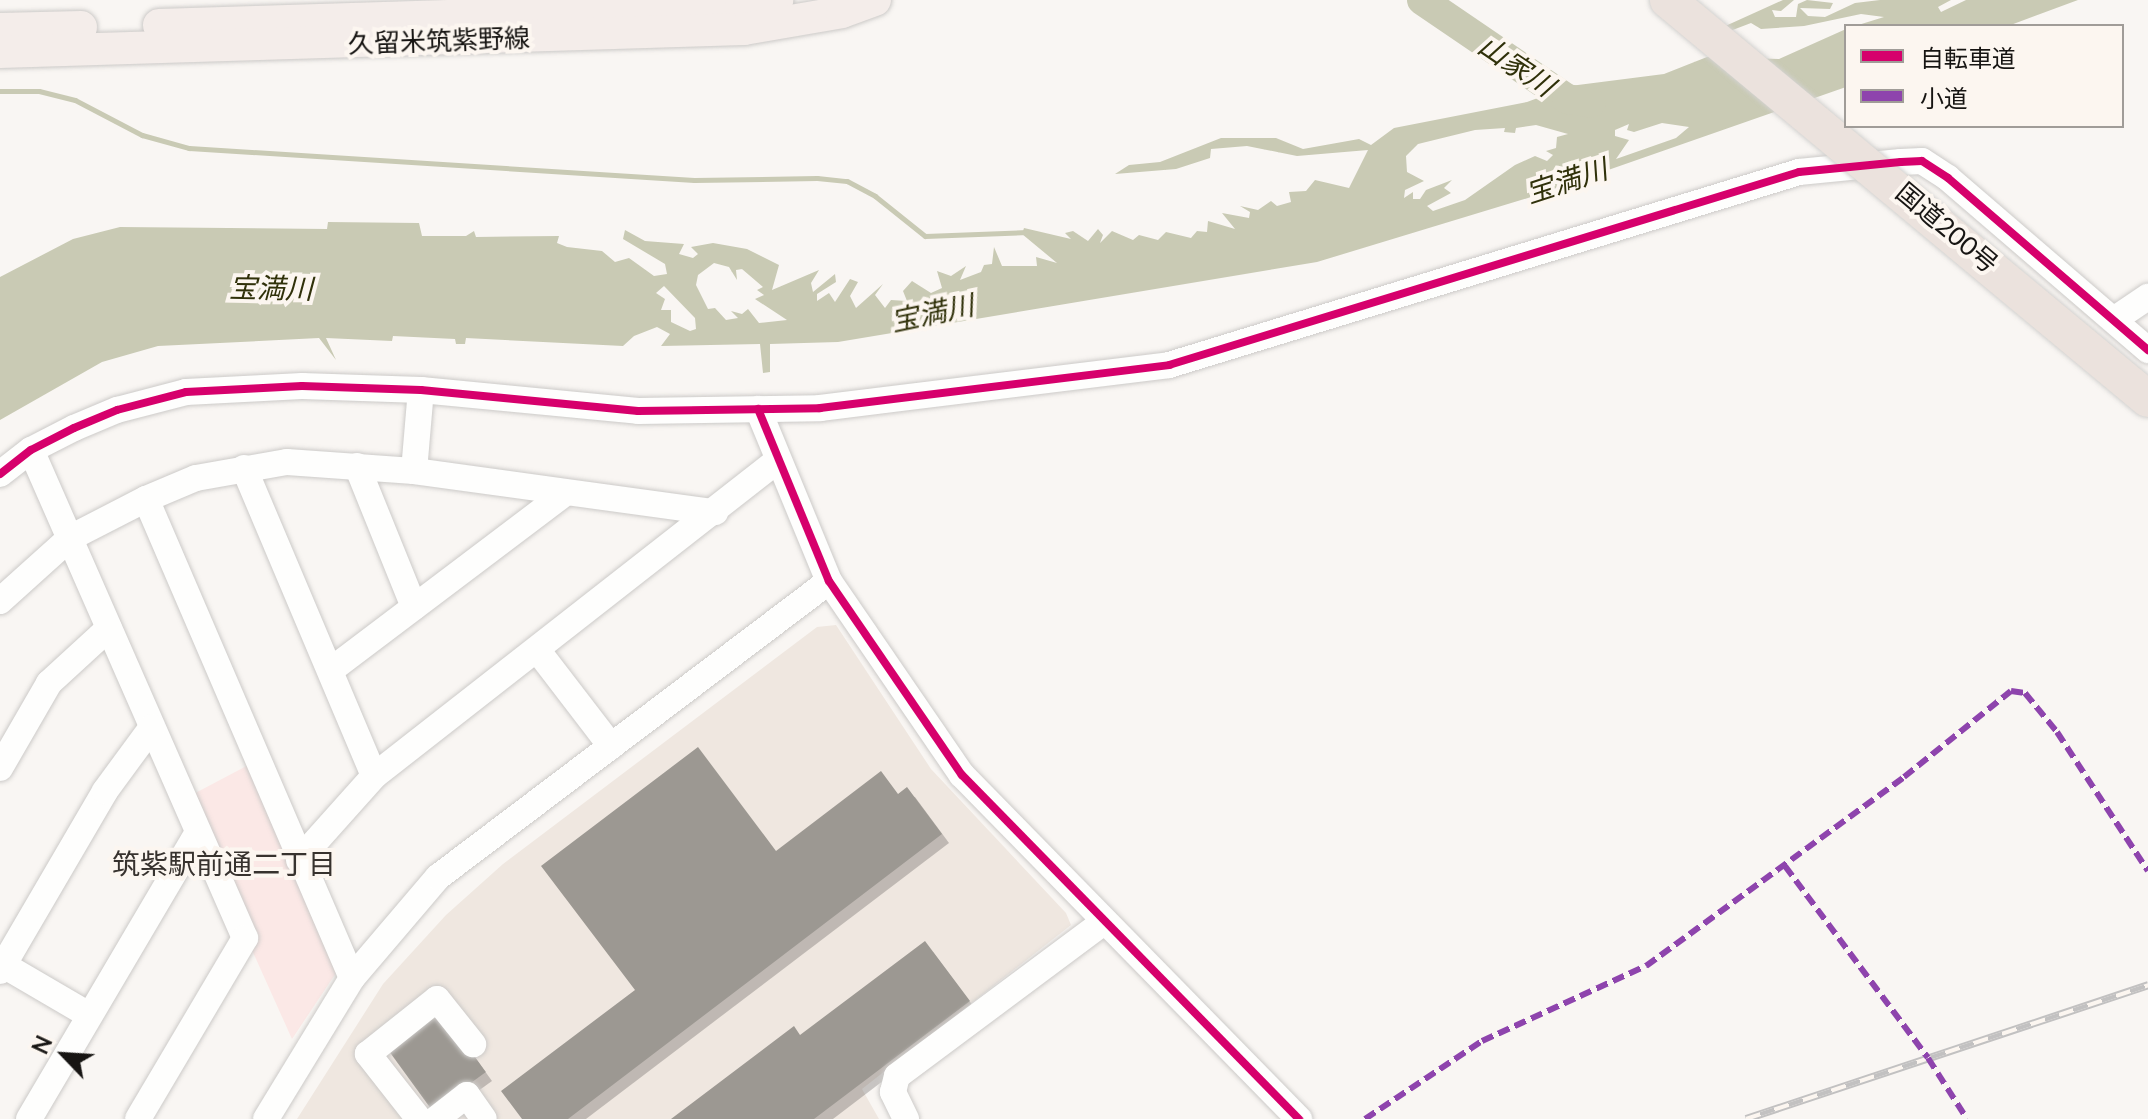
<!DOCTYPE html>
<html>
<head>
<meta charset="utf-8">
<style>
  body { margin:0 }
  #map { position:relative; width:2148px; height:1119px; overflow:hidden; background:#f9f6f3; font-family:Lato,"Noto Sans JP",sans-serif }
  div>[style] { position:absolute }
  .built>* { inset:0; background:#efe7e0 }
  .green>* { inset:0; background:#fbe8e6 }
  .water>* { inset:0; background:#c9cab4 }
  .shadow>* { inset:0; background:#0003 }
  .stream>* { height:5px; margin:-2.5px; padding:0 2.5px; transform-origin:2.5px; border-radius:2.5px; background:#c9cab4 }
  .river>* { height:30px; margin:-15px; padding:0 15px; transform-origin:15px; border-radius:15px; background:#c9cab4 }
  .building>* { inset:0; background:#9c9892; transform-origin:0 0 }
  .roads { filter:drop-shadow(0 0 2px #cccac8) drop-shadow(0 0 2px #cccac8) }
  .minor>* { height:26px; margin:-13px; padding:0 13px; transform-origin:13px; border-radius:13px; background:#fefefd }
  .major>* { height:32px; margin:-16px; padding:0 16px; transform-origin:16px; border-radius:16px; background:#f4edea }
  .rail>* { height:8px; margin-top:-4px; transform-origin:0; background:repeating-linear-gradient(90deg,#fcf6f0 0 15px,#c2c1c1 0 30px); box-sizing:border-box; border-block:2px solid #c2c1c1 }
  .bridges { filter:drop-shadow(0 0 2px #d3d2d0) drop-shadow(0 0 2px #d3d2d0) }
  .highway-bridge>* { height:36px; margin:-18px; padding:0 18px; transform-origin:18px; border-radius:18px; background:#ebe2dd }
  .quiet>* { height:6px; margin-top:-3px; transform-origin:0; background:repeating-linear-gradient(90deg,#8e44ad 0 12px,transparent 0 18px) }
  .cycleway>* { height:8px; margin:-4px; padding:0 4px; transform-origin:4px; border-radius:4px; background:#d6006c }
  span { translate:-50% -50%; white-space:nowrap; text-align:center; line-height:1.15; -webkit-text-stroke:8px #fcf6f0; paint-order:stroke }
  .street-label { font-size:26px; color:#171513 }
  .water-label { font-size:28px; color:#30310a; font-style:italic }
  .neighbourhood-label { font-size:28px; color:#37322e }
  .legend { position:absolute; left:1844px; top:24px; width:280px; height:104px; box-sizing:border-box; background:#fcf6f0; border:2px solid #a09c98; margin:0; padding:10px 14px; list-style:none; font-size:24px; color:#171513 }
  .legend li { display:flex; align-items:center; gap:16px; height:40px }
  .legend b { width:40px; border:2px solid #a09c98 }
  .north { position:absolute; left:24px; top:1015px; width:80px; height:80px; -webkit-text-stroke:6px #fcf6f0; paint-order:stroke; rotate:295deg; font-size:22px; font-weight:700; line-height:32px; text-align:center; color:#171513 }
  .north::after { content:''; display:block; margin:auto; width:28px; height:36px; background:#171513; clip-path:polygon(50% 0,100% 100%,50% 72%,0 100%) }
</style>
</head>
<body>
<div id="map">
  <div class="built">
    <div style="clip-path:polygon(836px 625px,931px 769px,1066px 913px,1071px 925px,862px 1089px,879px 1119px,297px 1119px,383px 984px,446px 915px,503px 864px,817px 627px)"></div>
  </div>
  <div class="green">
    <div style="clip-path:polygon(256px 761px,344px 961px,292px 1039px,184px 799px)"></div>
  </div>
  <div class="water">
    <div style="clip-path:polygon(1783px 0,1794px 0,1781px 11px,1772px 10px,1775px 17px,1796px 17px,1798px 4px,1807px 0,1833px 3px,1830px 9px,1800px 8px,1808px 16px,1825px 17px,1855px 3px,1880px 0,1951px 0,1938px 7px,1941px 12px,1966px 0,2078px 0,2008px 26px,1855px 26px,1884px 17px,1861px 14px,1804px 26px,1761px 29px,1751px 23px,1730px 31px,1721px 28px)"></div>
    <div style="clip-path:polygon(evenodd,1846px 29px,1846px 87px,1528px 198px,1317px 262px,838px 342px,770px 344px,770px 372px,763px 373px,760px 344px,661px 346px,670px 334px,657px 327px,634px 336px,623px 346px,466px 338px,465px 344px,456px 344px,455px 339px,393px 336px,392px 341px,326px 338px,336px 360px,319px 338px,158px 346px,102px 362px,0 420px,0 277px,73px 239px,120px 227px,327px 229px,328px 222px,419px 223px,422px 236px,466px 236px,474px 231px,476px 237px,559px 236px,557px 243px,567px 247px,602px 251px,615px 262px,629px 258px,654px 276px,667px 274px,665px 264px,623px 239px,625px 230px,645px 241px,684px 244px,679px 254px,693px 258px,698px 254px,691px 247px,713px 243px,747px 249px,779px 265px,772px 290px,819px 270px,811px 283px,813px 292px,835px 274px,836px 282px,817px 294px,817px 301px,829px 293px,835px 302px,850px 279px,858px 282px,850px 296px,856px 308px,883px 284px,875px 295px,885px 308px,891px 300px,907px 301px,903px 291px,912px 281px,931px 293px,942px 288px,937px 271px,951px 276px,966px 266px,960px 280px,981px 272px,984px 265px,992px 264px,994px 247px,1002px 266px,1037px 266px,1036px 257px,1057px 263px,1022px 234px,1024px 228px,1071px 239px,1065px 233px,1073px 231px,1088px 241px,1098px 229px,1103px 235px,1100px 243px,1112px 231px,1133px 240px,1139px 235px,1158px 240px,1166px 232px,1191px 238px,1197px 231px,1207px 232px,1208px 221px,1235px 229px,1222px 213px,1249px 218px,1250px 212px,1240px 206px,1258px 210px,1271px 201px,1277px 206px,1291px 202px,1289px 192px,1306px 191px,1315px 180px,1349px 188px,1368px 150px,1297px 156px,1247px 146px,1211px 149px,1210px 158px,1176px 169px,1115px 174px,1129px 165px,1160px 162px,1221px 138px,1276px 138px,1303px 149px,1359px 139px,1371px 145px,1394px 128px,1527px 102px,1570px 86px,1664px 74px,1707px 57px,1779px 59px,1846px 29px,1662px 123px,1689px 127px,1676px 138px,1616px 159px,1629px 140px,1615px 136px,1615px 130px,1629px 124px,1627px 130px,1634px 132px,1662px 123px,1846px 29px,1536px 125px,1568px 134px,1557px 137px,1556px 148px,1546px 151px,1553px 155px,1547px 161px,1535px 156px,1515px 165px,1465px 200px,1433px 211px,1427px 206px,1451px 193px,1444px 188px,1452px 180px,1426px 190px,1420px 199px,1413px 199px,1413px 192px,1404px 198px,1405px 190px,1424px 181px,1407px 172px,1406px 156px,1418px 144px,1475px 130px,1505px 128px,1504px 132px,1515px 133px,1516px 128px,1536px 125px,1846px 29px,714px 263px,729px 267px,737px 280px,736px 270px,742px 269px,763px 287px,757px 290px,764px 295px,755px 299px,787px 320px,759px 323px,748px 309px,742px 314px,731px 311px,738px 318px,726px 320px,715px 308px,708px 309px,696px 285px,698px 275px,714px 263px,1846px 29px,664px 286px,695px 318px,696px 329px,690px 331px,671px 322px,671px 310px,661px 310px,665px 299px,656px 293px,664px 286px)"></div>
  </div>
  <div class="shadow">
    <div style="clip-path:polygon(899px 795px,915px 797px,949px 843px,586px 1119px,525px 1119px,638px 990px,777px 852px)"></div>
    <div style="clip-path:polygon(933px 952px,976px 1010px,833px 1119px,674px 1119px)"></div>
    <div style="clip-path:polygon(448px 1020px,492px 1081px,442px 1117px)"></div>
  </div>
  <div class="stream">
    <div style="left:0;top:91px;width:39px"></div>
    <div style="left:39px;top:91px;width:37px;rotate:14deg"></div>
    <div style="left:75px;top:100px;width:76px;rotate:27.6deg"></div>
    <div style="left:142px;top:135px;width:49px;rotate:15.5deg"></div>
    <div style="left:189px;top:148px;width:506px;rotate:3.63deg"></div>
    <div style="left:694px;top:180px;width:123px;rotate:-0.9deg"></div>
    <div style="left:817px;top:178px;width:30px;rotate:6deg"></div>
    <div style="left:847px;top:181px;width:32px;rotate:28deg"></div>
    <div style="left:875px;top:196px;width:64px;rotate:38.7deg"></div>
    <div style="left:925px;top:236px;width:102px;rotate:-2.2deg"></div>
  </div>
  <div class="river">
    <div style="left:1422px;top:0;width:176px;rotate:34.3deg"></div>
    <div style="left:1567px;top:99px;width:24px;rotate:9deg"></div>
  </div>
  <div class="building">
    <div style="clip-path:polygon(698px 747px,776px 851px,881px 771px,898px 794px,907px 787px,942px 834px,568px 1119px,522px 1119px,501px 1091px,635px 990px,541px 866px)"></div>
    <div style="clip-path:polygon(925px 941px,970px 1001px,814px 1119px,671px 1119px,794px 1026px,800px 1035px)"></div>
    <div style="left:440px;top:1009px;width:78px;height:66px;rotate:54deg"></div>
  </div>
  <div class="roads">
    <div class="minor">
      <div style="left:2115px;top:319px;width:40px;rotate:-34deg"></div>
      <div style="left:758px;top:409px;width:186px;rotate:67.6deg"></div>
      <div style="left:829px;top:581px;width:235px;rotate:55.6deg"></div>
      <div style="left:962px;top:775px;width:482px;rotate:45.6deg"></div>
      <div style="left:31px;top:450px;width:533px;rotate:66.32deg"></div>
      <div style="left:245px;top:938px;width:210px;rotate:120.6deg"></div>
      <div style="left:357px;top:466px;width:152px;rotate:68deg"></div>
      <div style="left:244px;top:468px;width:334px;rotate:67.1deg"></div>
      <div style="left:414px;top:471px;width:81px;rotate:-85.1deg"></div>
      <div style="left:0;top:474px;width:39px;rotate:-38deg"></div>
      <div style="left:31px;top:450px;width:48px;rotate:-27.1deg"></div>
      <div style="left:74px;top:428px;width:47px;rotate:-22.7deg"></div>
      <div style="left:117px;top:410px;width:71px;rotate:-14.6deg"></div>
      <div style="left:186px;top:392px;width:116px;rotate:-3deg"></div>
      <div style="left:302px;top:386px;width:119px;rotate:1.9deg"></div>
      <div style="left:421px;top:390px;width:218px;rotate:5.5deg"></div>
      <div style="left:638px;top:411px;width:182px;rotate:-0.9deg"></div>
      <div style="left:820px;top:408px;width:352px;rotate:-7deg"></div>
      <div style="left:1169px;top:365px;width:659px;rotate:-17.03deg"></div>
      <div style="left:1799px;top:172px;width:102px;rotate:-5.6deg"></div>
      <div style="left:1901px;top:162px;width:21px;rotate:-3deg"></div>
      <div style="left:1922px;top:161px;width:31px;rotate:33deg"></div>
      <div style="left:1948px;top:178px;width:264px;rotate:40.7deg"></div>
      <div style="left:146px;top:499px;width:521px;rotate:66.73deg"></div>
      <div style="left:0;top:601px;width:94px;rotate:-42deg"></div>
      <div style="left:70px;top:538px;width:85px;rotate:-27.2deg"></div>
      <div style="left:146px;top:499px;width:54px;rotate:-22.8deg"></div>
      <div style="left:196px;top:478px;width:92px;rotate:-10deg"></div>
      <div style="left:287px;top:462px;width:127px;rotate:4.1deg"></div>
      <div style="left:414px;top:471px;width:304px;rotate:7.8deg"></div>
      <div style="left:538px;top:651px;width:120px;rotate:52.5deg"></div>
      <div style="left:331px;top:670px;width:293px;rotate:-37.1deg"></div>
      <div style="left:0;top:768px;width:98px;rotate:-60deg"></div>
      <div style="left:49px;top:683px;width:81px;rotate:-42.5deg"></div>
      <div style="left:299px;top:860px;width:113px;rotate:-48.2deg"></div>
      <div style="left:374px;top:776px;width:513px;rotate:-38.03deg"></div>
      <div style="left:0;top:963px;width:103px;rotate:30.3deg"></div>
      <div style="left:0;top:971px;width:208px;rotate:-59.7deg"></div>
      <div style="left:105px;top:791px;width:79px;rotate:-53.7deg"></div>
      <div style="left:29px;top:1119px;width:333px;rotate:-59.5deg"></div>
      <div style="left:266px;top:1119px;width:165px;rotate:-58.6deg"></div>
      <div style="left:352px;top:978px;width:133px;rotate:-49.6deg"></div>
      <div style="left:438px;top:877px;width:490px;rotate:-37.1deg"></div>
      <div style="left:419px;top:1119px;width:83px;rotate:-128.1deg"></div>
      <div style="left:368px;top:1054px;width:88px;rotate:-38.6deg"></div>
      <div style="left:437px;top:999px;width:58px;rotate:51.3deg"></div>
      <div style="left:436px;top:1119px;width:39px;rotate:-38deg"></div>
      <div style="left:467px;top:1095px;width:29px;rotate:55deg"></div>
      <div style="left:906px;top:1119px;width:30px;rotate:-116deg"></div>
      <div style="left:893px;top:1092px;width:16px;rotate:-76deg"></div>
      <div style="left:897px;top:1076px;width:256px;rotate:-36.7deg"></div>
    </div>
    <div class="major">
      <div style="left:159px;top:25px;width:582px;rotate:-1.77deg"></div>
      <div style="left:741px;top:7px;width:37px;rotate:-11deg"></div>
      <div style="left:0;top:29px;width:81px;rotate:-1.4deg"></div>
      <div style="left:0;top:52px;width:744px;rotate:-1.77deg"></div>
      <div style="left:744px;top:29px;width:99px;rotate:-9.8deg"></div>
      <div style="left:842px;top:12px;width:35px;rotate:-20deg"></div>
    </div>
  </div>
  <div class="rail">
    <div style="left:1746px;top:1119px;width:424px;rotate:-18.4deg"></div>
  </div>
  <div class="bridges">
    <div class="highway-bridge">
      <div style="left:1668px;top:0;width:624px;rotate:39.74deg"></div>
    </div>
  </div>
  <div class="quiet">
    <div style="left:1785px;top:866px;width:239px;rotate:53.3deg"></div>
    <div style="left:1928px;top:1058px;width:72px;rotate:57.4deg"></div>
    <div style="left:1365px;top:1119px;width:141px;rotate:-33.7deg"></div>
    <div style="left:1482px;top:1041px;width:180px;rotate:-24.6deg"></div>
    <div style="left:1646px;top:966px;width:320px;rotate:-36.2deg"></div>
    <div style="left:1904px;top:777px;width:137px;rotate:-38.8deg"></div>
    <div style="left:2011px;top:691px;width:14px;rotate:8deg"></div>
    <div style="left:2025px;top:693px;width:50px;rotate:50.6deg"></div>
    <div style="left:2057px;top:732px;width:166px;rotate:56.8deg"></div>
  </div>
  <div class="cycleway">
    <div style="left:758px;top:409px;width:186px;rotate:67.6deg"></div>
    <div style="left:829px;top:581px;width:235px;rotate:55.6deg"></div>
    <div style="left:962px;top:775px;width:482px;rotate:45.6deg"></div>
    <div style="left:0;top:474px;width:39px;rotate:-38deg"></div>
    <div style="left:31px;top:450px;width:48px;rotate:-27.1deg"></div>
    <div style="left:74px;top:428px;width:47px;rotate:-22.7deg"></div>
    <div style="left:117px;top:410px;width:71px;rotate:-14.6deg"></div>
    <div style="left:186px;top:392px;width:116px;rotate:-3deg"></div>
    <div style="left:302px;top:386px;width:119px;rotate:1.9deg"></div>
    <div style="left:421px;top:390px;width:218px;rotate:5.5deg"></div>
    <div style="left:638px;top:411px;width:182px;rotate:-0.9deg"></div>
    <div style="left:820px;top:408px;width:352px;rotate:-7deg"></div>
    <div style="left:1169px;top:365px;width:659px;rotate:-17.03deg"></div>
    <div style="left:1799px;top:172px;width:102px;rotate:-5.6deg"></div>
    <div style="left:1901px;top:162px;width:21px;rotate:-3deg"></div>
    <div style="left:1922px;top:161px;width:31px;rotate:33deg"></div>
    <div style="left:1948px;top:178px;width:264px;rotate:40.7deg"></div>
  </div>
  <div class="street-label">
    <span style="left:439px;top:41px;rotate:-2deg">久留米筑紫野線</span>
    <span style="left:1947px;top:228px;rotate:40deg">国道200号</span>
  </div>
  <div class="water-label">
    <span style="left:1517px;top:65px;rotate:34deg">山家川</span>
    <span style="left:1566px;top:180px;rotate:-18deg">宝満川</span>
    <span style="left:271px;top:287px;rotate:1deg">宝満川</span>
    <span style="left:932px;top:312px;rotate:-12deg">宝満川</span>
  </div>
  <div class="neighbourhood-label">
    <span style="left:224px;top:863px">筑紫駅前通二丁目</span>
  </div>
  <ul class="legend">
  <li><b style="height:10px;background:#d6006c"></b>自転車道</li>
  <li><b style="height:10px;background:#8e44ad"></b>小道</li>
  </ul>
  <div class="north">N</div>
</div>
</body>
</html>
